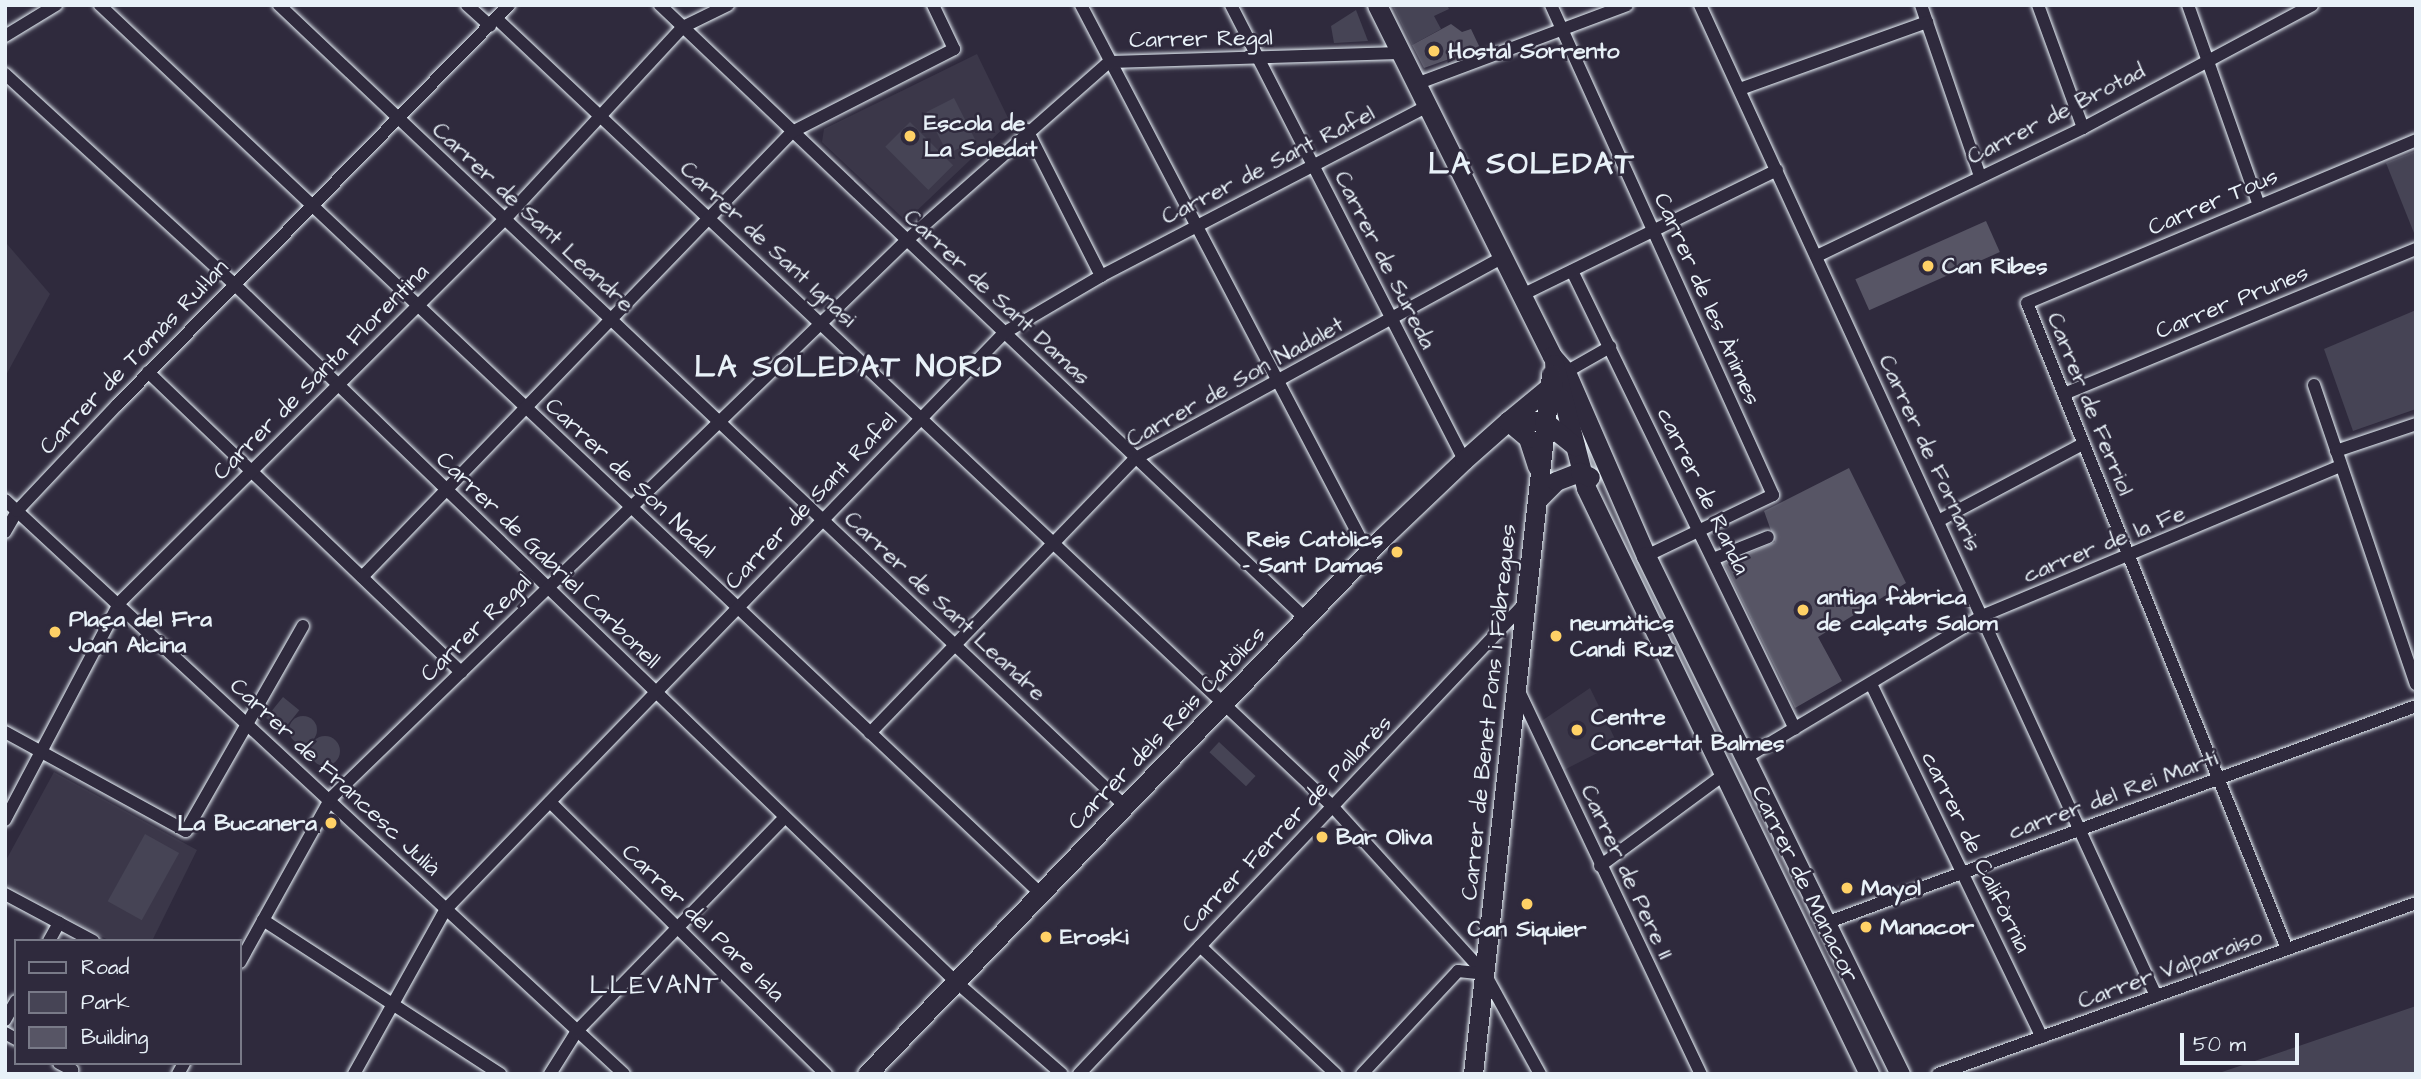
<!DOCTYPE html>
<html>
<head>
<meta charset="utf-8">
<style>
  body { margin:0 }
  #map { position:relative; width:2421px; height:1079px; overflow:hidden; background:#2f2a3d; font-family:"Architects Daughter",sans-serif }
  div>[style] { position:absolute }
  .built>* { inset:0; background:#3b3749 }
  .green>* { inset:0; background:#464455; transform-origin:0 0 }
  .round { border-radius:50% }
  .building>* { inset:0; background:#575565; transform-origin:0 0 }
  .roads { filter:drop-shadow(0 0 2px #e8f1f8) drop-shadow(0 0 2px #e8f1f8) }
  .street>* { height:12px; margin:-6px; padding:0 6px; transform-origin:6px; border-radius:6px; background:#2f2a3d }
  .secondary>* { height:19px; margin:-9.5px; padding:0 9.5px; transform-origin:9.5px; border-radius:9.5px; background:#2f2a3d }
  .dots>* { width:19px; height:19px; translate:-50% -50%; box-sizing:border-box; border:4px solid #2f2a3d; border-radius:50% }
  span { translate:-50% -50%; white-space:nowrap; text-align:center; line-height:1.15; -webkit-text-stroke:5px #2f2a3d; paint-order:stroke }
  .street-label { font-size:23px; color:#e8f1f8 }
  .poi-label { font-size:23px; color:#e8f1f8; font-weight:700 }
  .left { translate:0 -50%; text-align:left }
  .right { translate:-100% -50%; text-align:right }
  .quarter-label { font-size:26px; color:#e8f1f8; letter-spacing:2px }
  .district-label { font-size:30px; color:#e8f1f8; font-weight:700; letter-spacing:2px }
  .frame { position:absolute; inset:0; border:7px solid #e8f1f8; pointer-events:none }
  .legend { position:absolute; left:14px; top:939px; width:228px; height:126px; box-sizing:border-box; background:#2f2a3d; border:2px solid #797a88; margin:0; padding:9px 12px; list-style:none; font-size:21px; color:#e8f1f8 }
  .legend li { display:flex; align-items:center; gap:14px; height:35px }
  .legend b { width:35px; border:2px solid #797a88 }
  .scale { position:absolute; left:2180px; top:1033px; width:119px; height:32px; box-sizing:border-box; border:4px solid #e8f1f8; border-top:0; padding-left:9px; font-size:21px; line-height:24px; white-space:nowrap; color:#e8f1f8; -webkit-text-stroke:5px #2f2a3d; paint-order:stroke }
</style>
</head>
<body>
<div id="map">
  <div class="built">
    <div style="clip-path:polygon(977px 54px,1010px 122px,906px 221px,822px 142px,824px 129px)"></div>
    <div style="clip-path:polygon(7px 244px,50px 294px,5px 377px,5px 245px)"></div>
    <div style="clip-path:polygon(1590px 688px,1617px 743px,1564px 770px,1540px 722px)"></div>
    <div style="clip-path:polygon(54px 772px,197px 850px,152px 941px,110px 941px,5px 884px,5px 862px)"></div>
  </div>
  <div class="green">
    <div style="clip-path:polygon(1392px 5px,1447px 5px,1449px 9px,1434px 16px,1441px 29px,1412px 45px)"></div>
    <div style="clip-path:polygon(1356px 10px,1368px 41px,1334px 43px,1331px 26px)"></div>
    <div style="left:954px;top:98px;width:47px;height:31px;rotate:63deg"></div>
    <div style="left:910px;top:122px;width:61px;height:35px;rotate:45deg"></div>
    <div style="clip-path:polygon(2416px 151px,2416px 238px,2386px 163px)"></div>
    <div style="clip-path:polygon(2416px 310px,2416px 409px,2353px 431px,2324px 349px)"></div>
    <div style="left:283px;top:697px;width:21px;height:27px;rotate:39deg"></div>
    <div class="round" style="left:289px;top:716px;width:28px;height:28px"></div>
    <div class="round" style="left:310px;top:736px;width:30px;height:30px"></div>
    <div style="left:1219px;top:742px;width:50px;height:14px;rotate:43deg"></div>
    <div style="left:145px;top:834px;width:39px;height:77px;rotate:29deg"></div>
    <div style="clip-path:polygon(2416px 1006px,2416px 1074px,2216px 1074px,2293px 1048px)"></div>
  </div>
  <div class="building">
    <div style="clip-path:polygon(1451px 24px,1462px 32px,1471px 29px,1480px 48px,1424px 68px,1412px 45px)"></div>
    <div style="left:1986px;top:221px;width:34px;height:143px;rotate:66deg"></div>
    <div style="clip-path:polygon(1849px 468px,1906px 583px,1818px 637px,1842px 681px,1795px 708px,1724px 564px,1775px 542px,1764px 511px)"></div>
  </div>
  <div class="roads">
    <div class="street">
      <div style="left:100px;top:5px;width:1295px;rotate:43.37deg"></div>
      <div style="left:279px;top:5px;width:1166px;rotate:43.44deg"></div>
      <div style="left:467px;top:5px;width:31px;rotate:42deg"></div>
      <div style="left:660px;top:5px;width:891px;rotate:43.55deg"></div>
      <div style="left:1081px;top:5px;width:619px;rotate:62.36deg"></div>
      <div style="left:1231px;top:5px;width:511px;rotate:62.88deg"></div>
      <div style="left:1551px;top:5px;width:538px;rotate:65.63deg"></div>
      <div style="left:1773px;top:495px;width:141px;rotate:154.3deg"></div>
      <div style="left:1700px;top:5px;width:1091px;rotate:65.29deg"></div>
      <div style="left:1921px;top:5px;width:181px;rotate:71deg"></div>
      <div style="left:2038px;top:5px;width:131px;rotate:69.9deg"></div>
      <div style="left:2188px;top:5px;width:213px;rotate:70.5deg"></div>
      <div style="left:497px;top:19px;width:1147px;rotate:43.3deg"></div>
      <div style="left:1332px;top:806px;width:227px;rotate:47.7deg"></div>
      <div style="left:1485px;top:974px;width:114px;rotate:61.2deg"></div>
      <div style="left:5px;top:36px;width:60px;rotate:-31.3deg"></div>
      <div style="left:5px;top:74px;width:309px;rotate:42.5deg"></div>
      <div style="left:233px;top:283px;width:1006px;rotate:44.03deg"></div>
      <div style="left:956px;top:982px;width:140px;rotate:41deg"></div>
      <div style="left:1416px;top:84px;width:225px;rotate:-20.5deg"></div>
      <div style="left:1740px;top:89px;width:199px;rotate:-19.7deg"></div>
      <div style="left:1027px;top:130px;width:164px;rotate:63.1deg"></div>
      <div style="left:1817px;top:256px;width:295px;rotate:-25.7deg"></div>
      <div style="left:2083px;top:128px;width:260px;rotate:-28.2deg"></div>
      <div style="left:1572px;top:271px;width:509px;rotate:64.04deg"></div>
      <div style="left:1522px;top:295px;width:284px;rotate:-26.1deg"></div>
      <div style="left:148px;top:372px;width:434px;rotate:43.8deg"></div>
      <div style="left:1566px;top:372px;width:51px;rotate:-29.6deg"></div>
      <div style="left:2314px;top:385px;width:316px;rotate:71.2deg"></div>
      <div style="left:2064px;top:394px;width:381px;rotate:-22.4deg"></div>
      <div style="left:2336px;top:451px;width:84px;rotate:-18.6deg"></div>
      <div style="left:5px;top:500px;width:844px;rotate:42.84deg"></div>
      <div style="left:1938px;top:521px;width:164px;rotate:-28deg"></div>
      <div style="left:5px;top:532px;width:24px;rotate:-60deg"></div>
      <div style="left:17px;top:511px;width:146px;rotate:-46.7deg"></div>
      <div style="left:117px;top:405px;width:560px;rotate:-45.58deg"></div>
      <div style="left:1713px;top:559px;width:59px;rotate:-21.8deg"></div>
      <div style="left:362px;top:577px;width:619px;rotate:-45.98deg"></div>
      <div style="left:792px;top:132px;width:182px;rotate:-27.1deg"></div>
      <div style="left:954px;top:49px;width:49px;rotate:-115.5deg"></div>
      <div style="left:1872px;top:686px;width:390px;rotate:64.2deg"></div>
      <div style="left:1517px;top:687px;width:429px;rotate:64.6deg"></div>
      <div style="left:5px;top:732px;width:206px;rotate:28.7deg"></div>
      <div style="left:186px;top:831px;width:236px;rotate:-60.3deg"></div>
      <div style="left:870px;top:733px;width:383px;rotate:-46deg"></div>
      <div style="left:1136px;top:458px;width:418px;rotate:-28.7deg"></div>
      <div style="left:1745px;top:758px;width:276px;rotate:-30.9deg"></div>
      <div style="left:1982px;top:616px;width:389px;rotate:-22.7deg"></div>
      <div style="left:550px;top:802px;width:388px;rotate:44.6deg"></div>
      <div style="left:5px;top:820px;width:246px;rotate:-62.2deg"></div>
      <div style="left:120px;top:602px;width:543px;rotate:-44.85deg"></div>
      <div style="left:505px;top:219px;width:262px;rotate:-47.2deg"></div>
      <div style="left:683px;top:27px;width:50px;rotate:-26.1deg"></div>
      <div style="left:1600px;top:866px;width:155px;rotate:-36.4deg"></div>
      <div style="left:5px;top:894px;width:100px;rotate:28.1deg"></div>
      <div style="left:263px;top:920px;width:283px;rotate:33deg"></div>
      <div style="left:1826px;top:923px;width:629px;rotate:-20.19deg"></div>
      <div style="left:49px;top:941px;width:21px;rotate:-61deg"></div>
      <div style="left:1200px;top:946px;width:187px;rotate:43.3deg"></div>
      <div style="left:2287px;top:949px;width:696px;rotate:-111.92deg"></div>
      <div style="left:2027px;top:303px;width:422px;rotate:-22.7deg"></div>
      <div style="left:240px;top:962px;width:188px;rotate:-61deg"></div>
      <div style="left:331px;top:798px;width:801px;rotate:-44.09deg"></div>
      <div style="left:906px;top:241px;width:271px;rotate:-41.4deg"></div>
      <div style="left:1109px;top:62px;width:292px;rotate:-1.8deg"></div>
      <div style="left:5px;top:1020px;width:22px;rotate:-60deg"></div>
      <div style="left:5px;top:1033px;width:13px;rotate:29deg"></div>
      <div style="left:59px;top:1063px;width:15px;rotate:28deg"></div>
      <div style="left:178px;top:1074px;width:13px;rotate:-61deg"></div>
      <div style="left:354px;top:1074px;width:189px;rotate:-60.9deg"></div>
      <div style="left:446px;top:909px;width:802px;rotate:-45.91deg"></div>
      <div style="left:1004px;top:333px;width:113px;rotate:-30.4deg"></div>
      <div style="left:1101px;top:276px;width:368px;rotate:-27.5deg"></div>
      <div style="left:550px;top:1074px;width:51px;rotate:-57.9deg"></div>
      <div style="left:577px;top:1031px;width:298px;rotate:-45.8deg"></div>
      <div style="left:1079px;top:1074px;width:649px;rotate:-46.56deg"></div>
      <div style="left:1362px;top:1074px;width:141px;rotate:-47deg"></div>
      <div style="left:1458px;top:971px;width:27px;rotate:6deg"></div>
      <div style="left:1938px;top:1074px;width:508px;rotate:-19.68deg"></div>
    </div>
    <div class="secondary">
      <div style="left:1377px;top:5px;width:392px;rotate:63.5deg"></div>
      <div style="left:1552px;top:356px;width:21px;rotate:49deg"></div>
      <div style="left:1566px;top:372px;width:201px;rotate:66.5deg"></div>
      <div style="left:1646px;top:556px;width:577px;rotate:63.88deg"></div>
      <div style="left:1554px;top:364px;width:128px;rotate:75.5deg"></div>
      <div style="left:1586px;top:488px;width:651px;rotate:64.22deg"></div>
      <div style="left:1537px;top:466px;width:29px;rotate:-108deg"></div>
      <div style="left:1528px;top:438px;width:26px;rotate:-140deg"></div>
      <div style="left:1508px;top:421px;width:58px;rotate:-39.4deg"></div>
      <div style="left:1538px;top:499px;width:25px;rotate:-45deg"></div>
      <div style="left:1556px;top:481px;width:26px;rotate:-21deg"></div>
      <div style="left:1580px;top:472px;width:11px;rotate:27deg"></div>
      <div style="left:867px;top:1074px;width:743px;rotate:-46.14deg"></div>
      <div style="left:1382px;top:538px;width:113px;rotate:-43.6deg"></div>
      <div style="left:1464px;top:460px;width:59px;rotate:-41.6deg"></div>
      <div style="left:1508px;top:421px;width:36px"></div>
      <div style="left:1544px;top:421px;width:40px;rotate:39deg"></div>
      <div style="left:1473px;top:1074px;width:704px;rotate:-83.64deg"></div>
    </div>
  </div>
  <div class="dots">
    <div style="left:1434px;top:51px;background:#ffd166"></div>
    <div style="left:910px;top:136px;background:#ffd166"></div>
    <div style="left:1928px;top:266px;background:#ffd166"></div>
    <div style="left:1397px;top:552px;background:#ffd166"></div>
    <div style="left:1803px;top:610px;background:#ffd166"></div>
    <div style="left:55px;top:632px;background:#ffd166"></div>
    <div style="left:1556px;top:636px;background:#ffd166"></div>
    <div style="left:1577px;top:730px;background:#ffd166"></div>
    <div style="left:331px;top:823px;background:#ffd166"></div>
    <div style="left:1322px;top:837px;background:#ffd166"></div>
    <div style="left:1847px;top:888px;background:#ffd166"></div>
    <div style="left:1527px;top:904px;background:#ffd166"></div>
    <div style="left:1866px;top:927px;background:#ffd166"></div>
    <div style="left:1046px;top:937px;background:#ffd166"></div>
  </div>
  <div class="street-label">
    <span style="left:1201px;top:39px;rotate:-1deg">Carrer Regal</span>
    <span style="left:2056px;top:114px;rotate:-27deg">Carrer de Brotad</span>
    <span style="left:1268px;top:165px;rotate:-27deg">Carrer de Sant Rafel</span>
    <span style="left:2213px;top:202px;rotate:-23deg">Carrer Tous</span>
    <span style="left:533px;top:217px;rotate:43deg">Carrer de Sant Leandre</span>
    <span style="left:768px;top:244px;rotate:43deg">Carrer de Sant Ignasi</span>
    <span style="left:1385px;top:260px;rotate:63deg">Carrer de Sureda</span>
    <span style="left:997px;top:297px;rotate:43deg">Carrer de Sant Damas</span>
    <span style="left:1707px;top:299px;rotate:66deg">Carrer de les Ànimes</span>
    <span style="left:2232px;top:302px;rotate:-22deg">Carrer Prunes</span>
    <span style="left:134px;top:357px;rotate:-46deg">Carrer de Tomàs Rul·lan</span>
    <span style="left:321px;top:372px;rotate:-45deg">Carrer de Santa Florentina</span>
    <span style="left:1235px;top:382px;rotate:-29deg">Carrer de Son Nadalet</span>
    <span style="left:2090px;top:404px;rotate:68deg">Carrer de Ferriol</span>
    <span style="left:1930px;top:453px;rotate:65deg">Carrer de Fornaris</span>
    <span style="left:630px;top:478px;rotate:43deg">Carrer de Son Nadal</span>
    <span style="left:1703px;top:491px;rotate:64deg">carrer de Randa</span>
    <span style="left:811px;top:501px;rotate:-46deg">Carrer de Sant Rafel</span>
    <span style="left:2104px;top:544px;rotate:-22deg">carrer de la Fe</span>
    <span style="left:548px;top:560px;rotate:44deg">Carrer de Gabriel Carbonell</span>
    <span style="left:945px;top:606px;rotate:43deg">Carrer de Sant Leandre</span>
    <span style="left:476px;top:628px;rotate:-44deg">Carrer Regal</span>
    <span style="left:1489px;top:712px;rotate:-84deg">Carrer de Benet Pons i Fàbregues</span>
    <span style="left:1167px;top:728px;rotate:-46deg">Carrer dels Reis Catòlics</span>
    <span style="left:335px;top:777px;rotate:43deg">Carrer de Francesc Julià</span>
    <span style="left:2113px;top:795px;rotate:-20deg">carrer del Rei Martí</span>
    <span style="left:1287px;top:824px;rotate:-46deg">Carrer Ferrer de Pallarès</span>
    <span style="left:1976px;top:852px;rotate:64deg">carrer de Califòrnia</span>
    <span style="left:1627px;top:872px;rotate:65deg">Carrer de Pere II</span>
    <span style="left:1805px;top:884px;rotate:64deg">Carrer de Manacor</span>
    <span style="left:703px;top:923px;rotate:44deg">Carrer del Pare Isla</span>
    <span style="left:2170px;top:969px;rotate:-20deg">Carrer Valparaiso</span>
  </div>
  <div class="poi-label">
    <span class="left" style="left:1448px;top:51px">Hostal Sorrento</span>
    <span class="left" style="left:924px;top:136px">Escola de<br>La Soledat</span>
    <span class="left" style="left:1942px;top:266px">Can Ribes</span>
    <span class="right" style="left:1383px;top:552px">Reis Catòlics<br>- Sant Damas</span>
    <span class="left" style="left:1817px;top:610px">antiga fàbrica<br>de calçats Salom</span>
    <span class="left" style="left:69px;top:632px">Plaça del Fra<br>Joan Alcina</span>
    <span class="left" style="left:1570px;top:636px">neumàtics<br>Candi Ruz</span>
    <span class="left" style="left:1591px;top:730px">Centre<br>Concertat Balmes</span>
    <span class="right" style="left:317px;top:823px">La Bucanera</span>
    <span class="left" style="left:1336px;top:837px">Bar Oliva</span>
    <span class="left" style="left:1861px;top:888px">Mayol</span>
    <span class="left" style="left:1880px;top:927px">Manacor</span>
    <span style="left:1527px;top:929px">Can Siquier</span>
    <span class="left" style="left:1060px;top:937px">Eroski</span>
  </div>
  <div class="quarter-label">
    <span style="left:655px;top:986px">LLEVANT</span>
  </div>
  <div class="district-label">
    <span style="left:1532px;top:164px">LA SOLEDAT</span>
    <span style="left:849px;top:367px">LA SOLEDAT NORD</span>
  </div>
  <div class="frame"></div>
  <ul class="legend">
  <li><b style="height:9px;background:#2f2a3d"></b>Road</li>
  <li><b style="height:19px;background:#464455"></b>Park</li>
  <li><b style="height:19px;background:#575565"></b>Building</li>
  </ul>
  <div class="scale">50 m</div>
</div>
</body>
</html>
